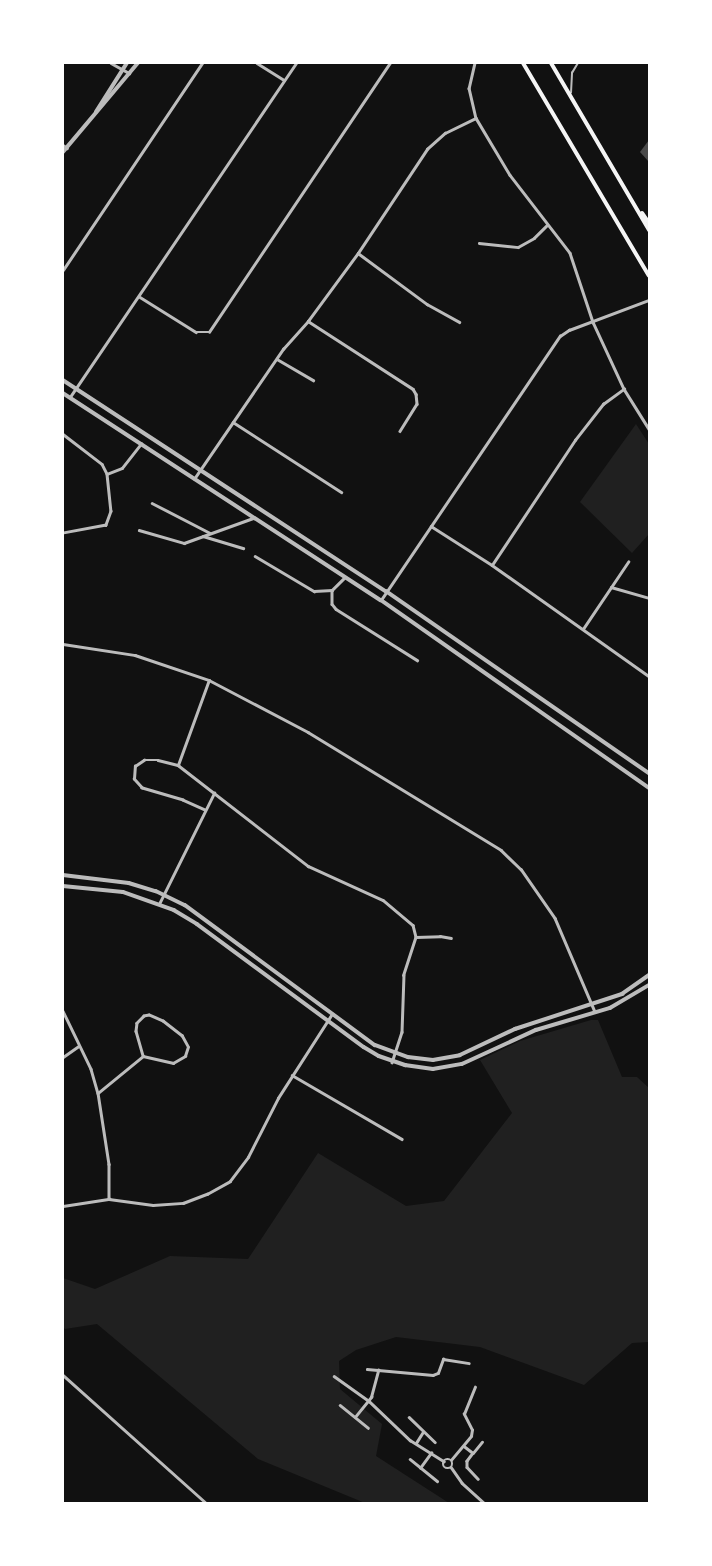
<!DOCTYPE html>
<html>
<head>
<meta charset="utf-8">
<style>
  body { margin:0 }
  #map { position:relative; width:712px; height:1566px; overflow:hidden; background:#111; font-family:"Crimson Pro",serif }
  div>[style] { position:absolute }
  .green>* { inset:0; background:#202020 }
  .building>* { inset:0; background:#4a4a4a }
  .service>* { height:1.5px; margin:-0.75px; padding:0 0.75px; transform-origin:0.75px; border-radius:0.75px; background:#bcbcbc }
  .minor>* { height:2.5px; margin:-1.25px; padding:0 1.25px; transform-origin:1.25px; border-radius:1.25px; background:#bcbcbc }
  .minor>.ring { margin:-1.25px; padding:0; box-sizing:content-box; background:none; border:2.5px solid #bcbcbc; border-radius:50% }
  .tertiary>* { height:3.5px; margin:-1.75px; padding:0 1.75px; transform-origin:1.75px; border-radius:1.75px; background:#bcbcbc }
  .secondary>* { height:4px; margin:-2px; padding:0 2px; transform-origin:2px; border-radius:2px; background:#f5f5f5 }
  span { translate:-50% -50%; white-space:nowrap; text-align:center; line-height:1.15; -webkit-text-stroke:3px #fff; paint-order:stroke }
  .frame { position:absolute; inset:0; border:64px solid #fff; pointer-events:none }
</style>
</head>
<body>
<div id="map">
  <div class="green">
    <div style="clip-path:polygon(636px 424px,649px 444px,649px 534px,632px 553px,580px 502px)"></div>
    <div style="clip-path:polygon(591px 1020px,598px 1020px,622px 1077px,637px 1077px,649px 1088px,649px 1342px,632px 1343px,584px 1385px,480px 1347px,396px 1337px,356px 1350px,339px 1361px,340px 1389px,382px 1424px,376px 1456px,449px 1503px,365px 1503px,258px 1459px,97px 1324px,65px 1329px,63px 1327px,63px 1278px,95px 1289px,170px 1256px,248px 1259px,318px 1153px,406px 1206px,444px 1201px,512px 1113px,480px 1060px,520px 1041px)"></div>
  </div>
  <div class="building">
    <div style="clip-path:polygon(649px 140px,649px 162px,640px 152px)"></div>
  </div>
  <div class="service">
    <div style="left:571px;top:93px;width:20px;rotate:-87deg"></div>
    <div style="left:572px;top:73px;width:12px;rotate:-59deg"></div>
  </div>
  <div class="minor">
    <div style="left:111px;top:63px;width:21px;rotate:29deg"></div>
    <div style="left:257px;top:63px;width:32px;rotate:32deg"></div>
    <div style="left:475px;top:63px;width:26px;rotate:103deg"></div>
    <div style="left:469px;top:88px;width:31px;rotate:77deg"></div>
    <div style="left:476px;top:118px;width:66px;rotate:59.2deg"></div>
    <div style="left:510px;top:175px;width:98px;rotate:52.4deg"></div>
    <div style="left:570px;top:253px;width:73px;rotate:71.6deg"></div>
    <div style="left:593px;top:322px;width:74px;rotate:65.2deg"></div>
    <div style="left:624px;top:389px;width:47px;rotate:58deg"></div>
    <div style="left:63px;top:145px;width:5px;rotate:37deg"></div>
    <div style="left:479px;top:243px;width:39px;rotate:6deg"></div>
    <div style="left:518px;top:247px;width:18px;rotate:-29deg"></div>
    <div style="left:534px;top:238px;width:18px;rotate:-45deg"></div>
    <div style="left:358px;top:253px;width:86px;rotate:36.5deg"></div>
    <div style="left:427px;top:304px;width:37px;rotate:29deg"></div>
    <div style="left:63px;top:270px;width:249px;rotate:-56.1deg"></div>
    <div style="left:140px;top:297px;width:66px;rotate:32deg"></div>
    <div style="left:196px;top:332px;width:13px"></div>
    <div style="left:209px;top:332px;width:324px;rotate:-56.1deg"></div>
    <div style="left:308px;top:321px;width:125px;rotate:32.9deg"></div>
    <div style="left:413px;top:389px;width:6px;rotate:59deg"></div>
    <div style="left:416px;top:394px;width:10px;rotate:84deg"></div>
    <div style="left:417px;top:404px;width:32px;rotate:122deg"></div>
    <div style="left:277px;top:359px;width:42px;rotate:30.3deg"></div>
    <div style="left:70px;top:397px;width:403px;rotate:-55.9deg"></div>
    <div style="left:233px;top:422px;width:129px;rotate:32.9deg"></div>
    <div style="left:63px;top:434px;width:49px;rotate:37.6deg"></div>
    <div style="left:102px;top:464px;width:11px;rotate:63deg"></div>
    <div style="left:107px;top:474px;width:37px;rotate:84deg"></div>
    <div style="left:111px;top:511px;width:15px;rotate:110deg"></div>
    <div style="left:106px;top:525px;width:44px;rotate:169.5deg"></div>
    <div style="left:107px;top:474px;width:16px;rotate:-22deg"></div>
    <div style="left:122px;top:468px;width:31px;rotate:-52deg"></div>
    <div style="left:194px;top:479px;width:158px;rotate:-55.6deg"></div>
    <div style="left:283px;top:349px;width:38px;rotate:-48deg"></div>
    <div style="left:308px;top:321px;width:84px;rotate:-53.7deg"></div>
    <div style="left:358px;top:253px;width:125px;rotate:-56.4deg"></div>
    <div style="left:427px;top:149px;width:24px;rotate:-42deg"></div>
    <div style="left:445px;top:133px;width:34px;rotate:-26deg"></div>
    <div style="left:152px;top:503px;width:65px;rotate:27.3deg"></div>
    <div style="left:431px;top:526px;width:72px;rotate:32.6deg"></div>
    <div style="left:492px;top:565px;width:192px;rotate:35.3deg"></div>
    <div style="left:139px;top:530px;width:47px;rotate:16.1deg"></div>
    <div style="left:184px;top:543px;width:73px;rotate:-19.9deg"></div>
    <div style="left:203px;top:536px;width:42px;rotate:16.7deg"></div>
    <div style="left:255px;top:556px;width:69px;rotate:30.7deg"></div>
    <div style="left:314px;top:591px;width:18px;rotate:-3deg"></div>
    <div style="left:332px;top:590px;width:18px;rotate:-45deg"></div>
    <div style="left:492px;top:565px;width:150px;rotate:-56.4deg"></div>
    <div style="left:575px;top:440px;width:46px;rotate:-52.1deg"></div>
    <div style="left:603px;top:404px;width:26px;rotate:-36deg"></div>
    <div style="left:611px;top:587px;width:40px;rotate:16deg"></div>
    <div style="left:332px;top:590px;width:14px;rotate:90deg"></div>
    <div style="left:332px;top:604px;width:6px;rotate:51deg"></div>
    <div style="left:336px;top:609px;width:96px;rotate:32.2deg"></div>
    <div style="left:381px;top:600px;width:319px;rotate:-55.9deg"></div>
    <div style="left:560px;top:336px;width:11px;rotate:-34deg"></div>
    <div style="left:569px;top:330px;width:85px;rotate:-20.6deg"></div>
    <div style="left:583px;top:629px;width:81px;rotate:-56.1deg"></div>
    <div style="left:63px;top:644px;width:73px;rotate:8.7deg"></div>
    <div style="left:135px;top:655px;width:78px;rotate:18.7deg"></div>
    <div style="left:209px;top:680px;width:112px;rotate:27.7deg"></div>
    <div style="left:308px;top:732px;width:226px;rotate:31.4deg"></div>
    <div style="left:501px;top:850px;width:28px;rotate:44deg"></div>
    <div style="left:521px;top:869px;width:60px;rotate:55.2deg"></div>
    <div style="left:555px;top:918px;width:102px;rotate:66.9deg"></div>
    <div style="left:178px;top:765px;width:90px;rotate:-70deg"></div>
    <div style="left:205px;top:810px;width:24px;rotate:-156deg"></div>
    <div style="left:183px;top:800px;width:43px;rotate:-163.7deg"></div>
    <div style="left:142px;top:788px;width:12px;rotate:-132deg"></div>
    <div style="left:134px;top:779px;width:13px;rotate:-86deg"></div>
    <div style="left:135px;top:766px;width:11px;rotate:-34deg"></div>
    <div style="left:144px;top:760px;width:14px"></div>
    <div style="left:158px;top:760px;width:21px;rotate:14deg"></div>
    <div style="left:178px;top:765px;width:165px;rotate:37.8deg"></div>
    <div style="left:308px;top:866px;width:82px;rotate:24.4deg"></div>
    <div style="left:383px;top:900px;width:39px;rotate:40deg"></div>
    <div style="left:413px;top:925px;width:12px;rotate:76deg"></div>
    <div style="left:416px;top:937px;width:40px;rotate:108deg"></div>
    <div style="left:404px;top:975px;width:57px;rotate:92deg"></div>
    <div style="left:402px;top:1032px;width:32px;rotate:108deg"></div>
    <div style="left:159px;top:904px;width:124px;rotate:-63.6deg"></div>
    <div style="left:416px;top:937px;width:24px;rotate:-2deg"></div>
    <div style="left:440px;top:936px;width:11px;rotate:10deg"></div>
    <div style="left:63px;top:1011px;width:64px;rotate:64.2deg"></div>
    <div style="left:91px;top:1069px;width:25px;rotate:74deg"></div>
    <div style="left:98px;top:1093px;width:72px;rotate:81.2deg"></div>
    <div style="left:109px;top:1164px;width:35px;rotate:90deg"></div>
    <div style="left:63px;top:1057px;width:19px;rotate:-35deg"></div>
    <div style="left:292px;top:1075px;width:127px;rotate:30.2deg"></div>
    <div style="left:98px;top:1093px;width:58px;rotate:-39.4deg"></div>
    <div style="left:143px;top:1056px;width:31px;rotate:13deg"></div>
    <div style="left:173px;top:1063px;width:14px;rotate:-30deg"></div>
    <div style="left:185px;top:1056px;width:9px;rotate:-72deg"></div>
    <div style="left:188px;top:1047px;width:13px;rotate:-119deg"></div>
    <div style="left:182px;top:1036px;width:24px;rotate:-142deg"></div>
    <div style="left:163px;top:1021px;width:15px;rotate:-157deg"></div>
    <div style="left:149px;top:1015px;width:5px;rotate:169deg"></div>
    <div style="left:144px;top:1016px;width:10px;rotate:135deg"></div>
    <div style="left:137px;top:1023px;width:8px;rotate:97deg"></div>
    <div style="left:136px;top:1031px;width:26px;rotate:74deg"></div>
    <div style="left:63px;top:1206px;width:47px;rotate:-8.7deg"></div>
    <div style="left:109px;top:1199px;width:44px;rotate:7.8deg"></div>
    <div style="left:153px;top:1205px;width:30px;rotate:-4deg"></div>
    <div style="left:183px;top:1203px;width:26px;rotate:-21deg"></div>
    <div style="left:207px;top:1194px;width:26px;rotate:-29deg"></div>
    <div style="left:230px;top:1181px;width:30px;rotate:-53deg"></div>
    <div style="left:248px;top:1157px;width:66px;rotate:-63deg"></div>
    <div style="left:278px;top:1098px;width:100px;rotate:-57.3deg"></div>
    <div style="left:367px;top:1369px;width:66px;rotate:5.2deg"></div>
    <div style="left:433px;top:1375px;width:5px;rotate:-22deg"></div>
    <div style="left:438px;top:1373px;width:15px;rotate:-70deg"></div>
    <div style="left:443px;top:1359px;width:26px;rotate:9deg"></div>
    <div style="left:63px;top:1375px;width:192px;rotate:41.8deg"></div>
    <div style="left:334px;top:1376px;width:43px;rotate:35.5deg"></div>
    <div style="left:369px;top:1401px;width:57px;rotate:43.6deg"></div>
    <div style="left:410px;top:1440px;width:40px;rotate:32deg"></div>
    <div style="left:340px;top:1405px;width:36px;rotate:39deg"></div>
    <div style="left:355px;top:1417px;width:26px;rotate:-51deg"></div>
    <div style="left:371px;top:1397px;width:28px;rotate:-75deg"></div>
    <div style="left:409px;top:1417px;width:36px;rotate:44deg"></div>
    <div style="left:416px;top:1443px;width:13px;rotate:-58deg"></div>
    <div style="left:464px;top:1446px;width:11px;rotate:38deg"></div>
    <div style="left:473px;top:1453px;width:10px;rotate:127deg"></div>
    <div style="left:467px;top:1461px;width:6px;rotate:90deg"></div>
    <div style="left:467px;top:1467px;width:16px;rotate:47deg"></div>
    <div style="left:473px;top:1453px;width:14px;rotate:-51deg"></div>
    <div style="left:410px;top:1459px;width:35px;rotate:39deg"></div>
    <div class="ring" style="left:443.5px;top:1459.5px;width:6.5px;height:6.5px"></div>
    <div style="left:451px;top:1460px;width:31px;rotate:-50deg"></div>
    <div style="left:471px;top:1436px;width:6px;rotate:-81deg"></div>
    <div style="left:472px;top:1430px;width:18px;rotate:-117deg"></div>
    <div style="left:464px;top:1414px;width:29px;rotate:-68deg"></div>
    <div style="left:451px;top:1467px;width:19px;rotate:55deg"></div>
    <div style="left:462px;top:1483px;width:30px;rotate:42deg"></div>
    <div style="left:420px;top:1468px;width:19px;rotate:-54deg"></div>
  </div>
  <div class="tertiary">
    <div style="left:96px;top:112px;width:58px;rotate:-57.7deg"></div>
    <div style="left:63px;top:152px;width:116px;rotate:-49.9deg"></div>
    <div style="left:63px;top:380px;width:386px;rotate:33.2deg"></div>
    <div style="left:386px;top:591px;width:320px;rotate:34.7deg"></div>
    <div style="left:63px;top:393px;width:379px;rotate:33.1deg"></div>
    <div style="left:381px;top:600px;width:327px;rotate:35deg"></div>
    <div style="left:63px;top:875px;width:66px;rotate:6.9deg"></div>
    <div style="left:129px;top:883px;width:28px;rotate:17deg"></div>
    <div style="left:156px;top:891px;width:32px;rotate:26deg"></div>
    <div style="left:185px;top:905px;width:236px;rotate:36.4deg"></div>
    <div style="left:375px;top:1045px;width:35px;rotate:20deg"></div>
    <div style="left:408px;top:1057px;width:25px;rotate:7deg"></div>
    <div style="left:433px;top:1060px;width:27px;rotate:-10deg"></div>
    <div style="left:460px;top:1055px;width:61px;rotate:-25.3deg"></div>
    <div style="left:515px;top:1029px;width:113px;rotate:-18.1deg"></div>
    <div style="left:622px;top:994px;width:33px;rotate:-35deg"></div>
    <div style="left:63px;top:886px;width:60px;rotate:5.7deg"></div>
    <div style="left:123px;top:892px;width:54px;rotate:19.4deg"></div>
    <div style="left:174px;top:910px;width:27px;rotate:31deg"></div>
    <div style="left:197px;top:924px;width:207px;rotate:36.4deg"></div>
    <div style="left:364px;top:1047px;width:17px;rotate:31deg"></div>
    <div style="left:379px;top:1056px;width:28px;rotate:19deg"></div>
    <div style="left:405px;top:1065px;width:28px;rotate:8deg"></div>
    <div style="left:433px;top:1069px;width:29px;rotate:-10deg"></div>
    <div style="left:462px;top:1064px;width:81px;rotate:-24.7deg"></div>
    <div style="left:536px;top:1030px;width:77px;rotate:-16.6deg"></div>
    <div style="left:610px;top:1008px;width:45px;rotate:-30.5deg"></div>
  </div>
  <div class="secondary">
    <div style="left:523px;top:63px;width:247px;rotate:59.4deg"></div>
    <div style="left:551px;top:63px;width:194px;rotate:59.6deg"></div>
    <div style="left:642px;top:213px;width:12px;rotate:55deg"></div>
  </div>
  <div class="frame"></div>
</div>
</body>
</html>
